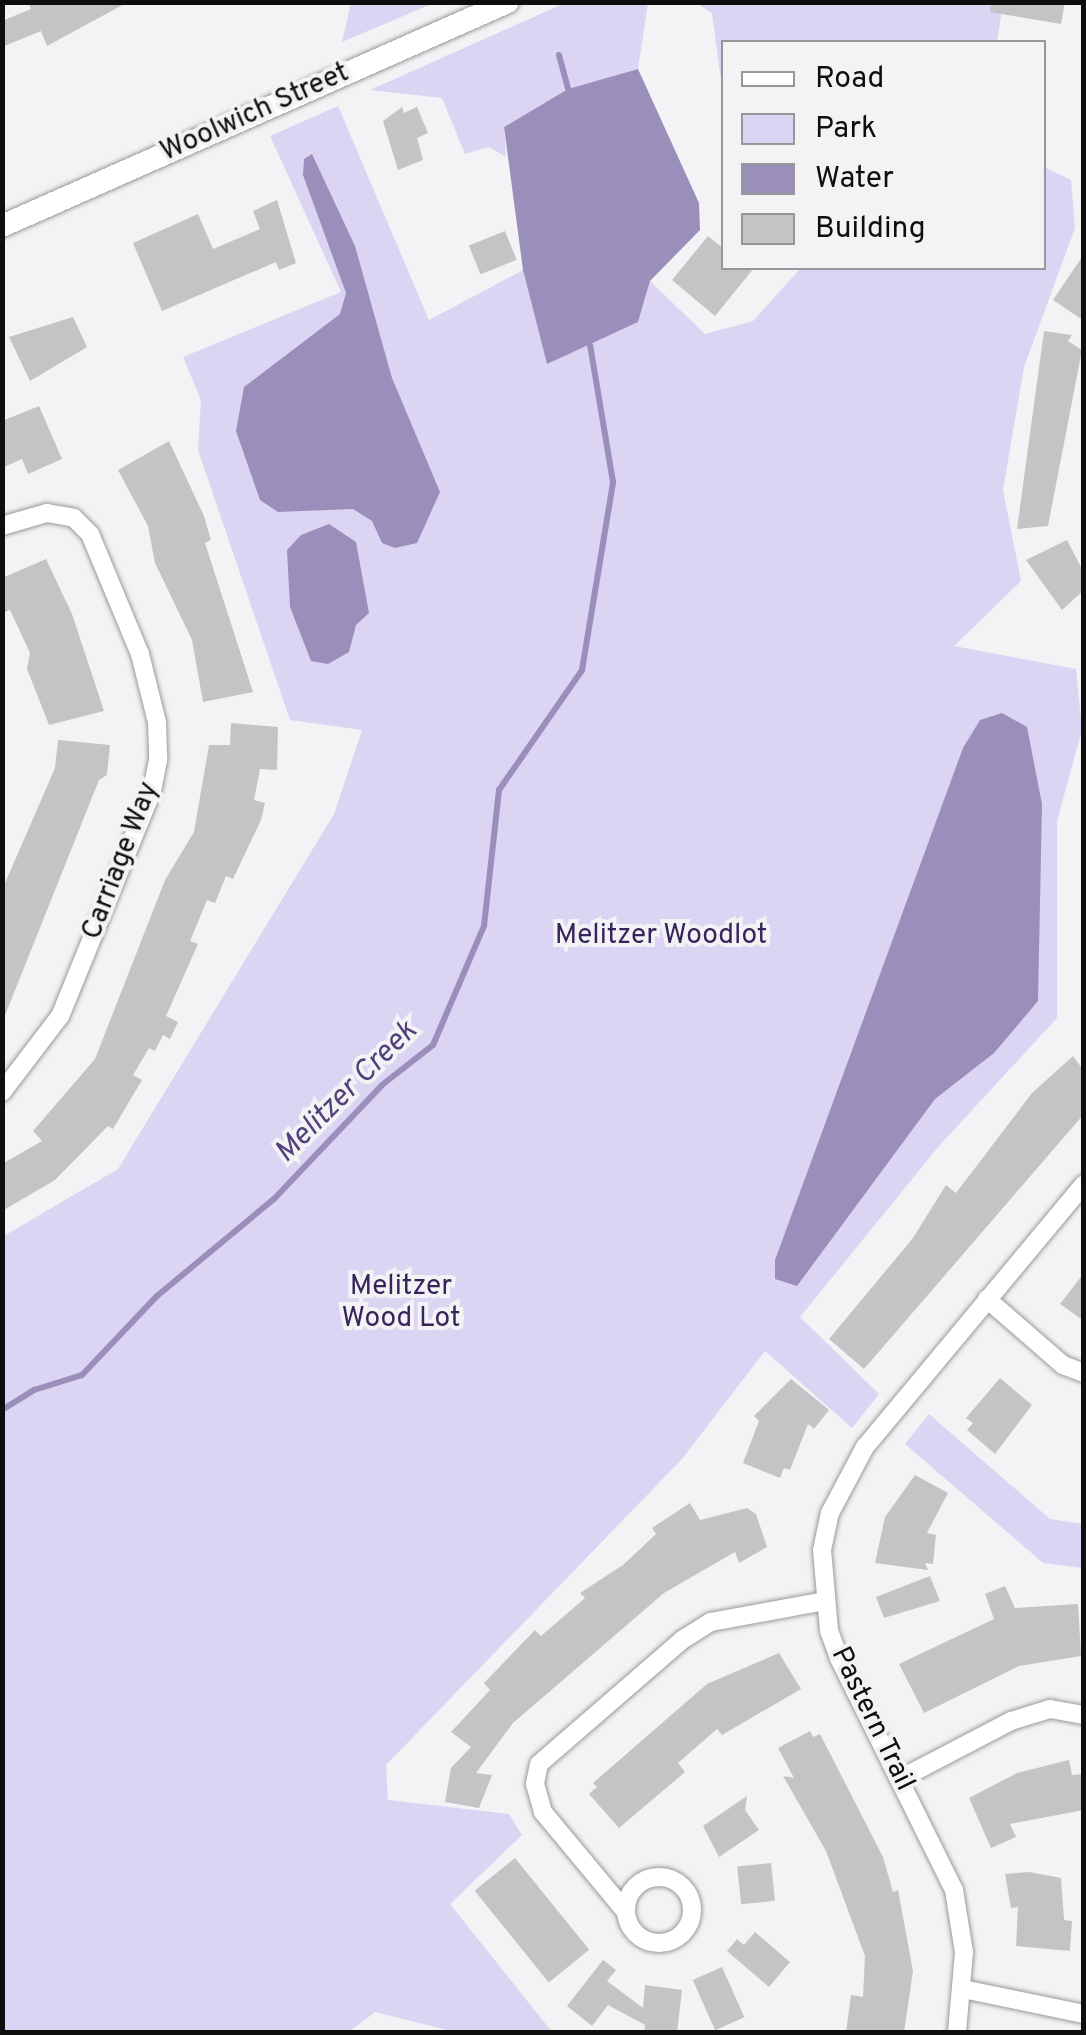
<!DOCTYPE html>
<html>
<head>
<meta charset="utf-8">
<style>
  body { margin:0 }
  #map { position:relative; width:1086px; height:2035px; overflow:hidden; background:#f3f3f6; font-family:Overpass,sans-serif }
  div>[style] { position:absolute }
  .green>* { inset:0; background:#dbd4f3 }
  .water>* { inset:0; background:#9a8fba }
  .stream>* { height:6px; margin:-3px; padding:0 3px; transform-origin:3px; border-radius:3px; background:#9a8fba }
  .building>* { inset:0; background:#c4c4c7; transform-origin:0 0 }
  .roads { filter:drop-shadow(0 0 2px #9a9a9c) drop-shadow(0 0 2px #9a9a9c) }
  .minor>* { height:18px; margin:-9px; padding:0 9px; transform-origin:9px; border-radius:9px; background:#fff }
  .minor>.ring { margin:-9px; padding:0; box-sizing:content-box; background:none; border:18px solid #fff; border-radius:50% }
  .tertiary>* { height:22px; margin:-11px; padding:0 11px; transform-origin:11px; border-radius:11px; background:#fff }
  span { translate:-50% -50%; white-space:nowrap; text-align:center; line-height:1.15; -webkit-text-stroke:8px #f3f3f6; paint-order:stroke }
  .street-label { font-size:28px; color:#0e0e0f }
  .park-label { font-size:28px; color:#36245a }
  .water-label { font-size:30px; color:#514079; font-style:italic }
  .frame { position:absolute; inset:0; border:5px solid #0e0e0f; pointer-events:none }
  .legend { position:absolute; left:721px; top:40px; width:325px; height:230px; box-sizing:border-box; background:#f3f3f6; border:2px solid #97979a; margin:0; padding:12px 18px; list-style:none; font-size:30px; color:#0e0e0f }
  .legend li { display:flex; align-items:center; gap:20px; height:50px }
  .legend b { width:50px; border:2px solid #97979a }
</style>
</head>
<body>
<div id="map">
  <div class="green">
    <div style="clip-path:polygon(351px 3px,351px 2px,434px 3px,342px 42px)"></div>
    <div style="clip-path:polygon(565px 3px,648px 3px,638px 69px,568px 89px,504px 127px,506px 157px,489px 147px,465px 154px,442px 98px,370px 90px)"></div>
    <div style="clip-path:polygon(696px 3px,1003px 3px,997px 42px,724px 42px,723px 95px,712px 13px)"></div>
    <div style="clip-path:polygon(338px 106px,429px 320px,523px 270px,547px 363px,638px 322px,650px 281px,705px 334px,753px 321px,801px 268px,1044px 268px,1044px 167px,1071px 180px,1075px 228px,1024px 367px,1003px 490px,1021px 581px,954px 646px,1076px 669px,1082px 730px,1057px 821px,1057px 1018px,939px 1146px,800px 1317px,879px 1394px,852px 1428px,765px 1351px,682px 1459px,386px 1765px,388px 1800px,509px 1814px,522px 1835px,450px 1904px,552px 2032px,455px 2032px,375px 2012px,349px 2032px,3px 2032px,2px 1237px,118px 1169px,334px 814px,362px 730px,290px 720px,198px 450px,201px 400px,183px 357px,341px 292px,270px 136px)"></div>
    <div style="clip-path:polygon(929px 1414px,1050px 1519px,1083px 1524px,1083px 1568px,1043px 1563px,905px 1444px)"></div>
  </div>
  <div class="water">
    <div style="clip-path:polygon(638px 69px,699px 203px,700px 230px,650px 281px,638px 322px,547px 364px,523px 270px,504px 127px,568px 89px)"></div>
    <div style="clip-path:polygon(312px 154px,355px 246px,392px 378px,440px 492px,417px 543px,395px 548px,382px 543px,372px 521px,353px 509px,278px 512px,260px 500px,236px 431px,244px 387px,340px 314px,346px 293px,303px 175px,304px 159px)"></div>
    <div style="clip-path:polygon(329px 524px,356px 542px,369px 613px,356px 625px,349px 652px,328px 664px,311px 661px,290px 607px,287px 550px,301px 535px)"></div>
    <div style="clip-path:polygon(1002px 713px,1027px 727px,1042px 804px,1038px 1001px,994px 1053px,935px 1099px,797px 1286px,775px 1279px,775px 1260px,963px 748px,980px 720px)"></div>
  </div>
  <div class="stream">
    <div style="left:559px;top:55px;width:35px;rotate:75deg"></div>
    <div style="left:2px;top:1410px;width:38px;rotate:-32deg"></div>
    <div style="left:34px;top:1390px;width:50px;rotate:-17.4deg"></div>
    <div style="left:82px;top:1375px;width:109px;rotate:-46.5deg"></div>
    <div style="left:157px;top:1296px;width:152px;rotate:-39.7deg"></div>
    <div style="left:274px;top:1199px;width:157px;rotate:-46.5deg"></div>
    <div style="left:382px;top:1085px;width:65px;rotate:-38.1deg"></div>
    <div style="left:433px;top:1045px;width:129px;rotate:-66.8deg"></div>
    <div style="left:484px;top:926px;width:137px;rotate:-83.7deg"></div>
    <div style="left:499px;top:790px;width:146px;rotate:-55.3deg"></div>
    <div style="left:582px;top:670px;width:191px;rotate:-80.6deg"></div>
    <div style="left:613px;top:482px;width:139px;rotate:-99.5deg"></div>
  </div>
  <div class="building">
    <div style="clip-path:polygon(28px 2px,128px 2px,47px 46px,41px 31px,2px 47px,2px 21px,31px 9px)"></div>
    <div style="clip-path:polygon(991px 2px,1065px 2px,1061px 24px,990px 12px)"></div>
    <div style="clip-path:polygon(402px 107px,404px 113px,417px 107px,428px 133px,417px 138px,423px 160px,398px 170px,383px 121px)"></div>
    <div style="clip-path:polygon(277px 200px,296px 263px,279px 270px,276px 262px,162px 311px,133px 243px,198px 214px,213px 249px,260px 229px,253px 211px)"></div>
    <div style="left:505px;top:231px;width:31px;height:39px;rotate:68deg"></div>
    <div style="clip-path:polygon(708px 236px,724px 249px,724px 268px,754px 268px,715px 316px,672px 280px)"></div>
    <div style="clip-path:polygon(1084px 254px,1084px 321px,1053px 300px)"></div>
    <div style="clip-path:polygon(73px 317px,87px 347px,30px 381px,9px 337px)"></div>
    <div style="clip-path:polygon(1044px 331px,1072px 335px,1068px 341px,1082px 350px,1048px 526px,1017px 529px)"></div>
    <div style="clip-path:polygon(39px 406px,62px 459px,28px 474px,22px 459px,2px 468px,2px 421px)"></div>
    <div style="clip-path:polygon(169px 441px,204px 516px,211px 540px,205px 543px,253px 692px,203px 702px,192px 640px,155px 563px,148px 526px,118px 470px)"></div>
    <div style="clip-path:polygon(1067px 540px,1084px 573px,1084px 590px,1062px 610px,1026px 560px)"></div>
    <div style="clip-path:polygon(46px 559px,72px 614px,104px 711px,49px 725px,27px 669px,30px 653px,10px 610px,2px 613px,2px 578px)"></div>
    <div style="clip-path:polygon(231px 723px,278px 727px,277px 770px,260px 769px,254px 800px,265px 803px,261px 820px,233px 879px,226px 876px,215px 903px,207px 900px,190px 941px,198px 944px,166px 1016px,178px 1022px,170px 1039px,163px 1035px,155px 1051px,149px 1048px,133px 1075px,142px 1080px,113px 1129px,108px 1126px,55px 1180px,2px 1211px,2px 1164px,42px 1141px,33px 1131px,95px 1059px,165px 880px,194px 832px,209px 745px,230px 745px)"></div>
    <div style="clip-path:polygon(58px 740px,110px 745px,107px 775px,99px 780px,2px 1023px,2px 890px,55px 768px)"></div>
    <div style="clip-path:polygon(1073px 1056px,1084px 1071px,1084px 1114px,864px 1369px,829px 1339px,913px 1238px,946px 1185px,956px 1193px,1032px 1093px)"></div>
    <div style="clip-path:polygon(1084px 1273px,1084px 1321px,1060px 1304px)"></div>
    <div style="clip-path:polygon(1000px 1378px,1032px 1405px,995px 1454px,967px 1430px,973px 1423px,966px 1418px)"></div>
    <div style="clip-path:polygon(791px 1379px,829px 1410px,814px 1429px,808px 1424px,790px 1470px,784px 1468px,780px 1478px,743px 1463px,759px 1421px,754px 1416px)"></div>
    <div style="clip-path:polygon(915px 1475px,948px 1493px,927px 1533px,936px 1535px,933px 1564px,925px 1563px,928px 1570px,875px 1563px,885px 1517px)"></div>
    <div style="clip-path:polygon(690px 1503px,700px 1520px,747px 1508px,756px 1514px,767px 1547px,739px 1563px,735px 1552px,664px 1593px,513px 1723px,476px 1773px,492px 1775px,479px 1808px,445px 1802px,451px 1768px,471px 1747px,451px 1732px,490px 1690px,484px 1683px,535px 1630px,541px 1636px,585px 1598px,580px 1593px,623px 1565px,656px 1534px,652px 1528px)"></div>
    <div style="clip-path:polygon(930px 1576px,940px 1601px,884px 1618px,876px 1597px)"></div>
    <div style="clip-path:polygon(1005px 1586px,1015px 1608px,1078px 1604px,1081px 1656px,1019px 1666px,924px 1713px,899px 1664px,994px 1619px,985px 1594px)"></div>
    <div style="clip-path:polygon(779px 1653px,801px 1689px,722px 1735px,717px 1729px,678px 1763px,685px 1772px,619px 1828px,589px 1794px,597px 1787px,593px 1783px,707px 1684px)"></div>
    <div style="clip-path:polygon(810px 1731px,813px 1737px,820px 1734px,883px 1857px,893px 1892px,898px 1890px,913px 1971px,904px 2032px,846px 2032px,851px 1995px,863px 1997px,865px 1956px,826px 1851px,783px 1776px,794px 1778px,778px 1748px)"></div>
    <div style="clip-path:polygon(1069px 1760px,1072px 1775px,1084px 1774px,1084px 1810px,1010px 1824px,1016px 1837px,991px 1848px,969px 1798px,1017px 1773px)"></div>
    <div style="clip-path:polygon(747px 1796px,745px 1810px,759px 1830px,719px 1857px,703px 1826px)"></div>
    <div style="left:515px;top:1858px;width:118px;height:52px;rotate:51deg"></div>
    <div style="left:771px;top:1863px;width:38px;height:34px;rotate:84deg"></div>
    <div style="clip-path:polygon(1029px 1872px,1061px 1878px,1064px 1920px,1072px 1921px,1070px 1951px,1016px 1946px,1018px 1907px,1011px 1908px,1005px 1874px)"></div>
    <div style="clip-path:polygon(755px 1932px,790px 1962px,769px 1987px,727px 1951px,737px 1939px,744px 1945px)"></div>
    <div style="clip-path:polygon(603px 1960px,616px 1970px,607px 1981px,643px 2008px,645px 1985px,682px 1990px,677px 2032px,644px 2032px,645px 2025px,608px 2005px,592px 2026px,567px 2006px)"></div>
    <div style="left:722px;top:1967px;width:55px;height:32px;rotate:66deg"></div>
  </div>
  <div class="roads">
    <div class="minor">
      <div style="left:2px;top:526px;width:47px;rotate:-16.1deg"></div>
      <div style="left:47px;top:513px;width:27px;rotate:10deg"></div>
      <div style="left:74px;top:518px;width:23px;rotate:45deg"></div>
      <div style="left:90px;top:534px;width:130px;rotate:67.4deg"></div>
      <div style="left:140px;top:654px;width:70px;rotate:76deg"></div>
      <div style="left:157px;top:722px;width:38px;rotate:88deg"></div>
      <div style="left:158px;top:760px;width:32px;rotate:101deg"></div>
      <div style="left:152px;top:791px;width:243px;rotate:112.2deg"></div>
      <div style="left:60px;top:1016px;width:96px;rotate:127.3deg"></div>
      <div style="left:987px;top:1299px;width:101px;rotate:41deg"></div>
      <div style="left:1063px;top:1365px;width:22px;rotate:21deg"></div>
      <div style="left:902px;top:1778px;width:123px;rotate:-27.6deg"></div>
      <div style="left:1011px;top:1721px;width:41px;rotate:-17.1deg"></div>
      <div style="left:1050px;top:1709px;width:35px;rotate:10deg"></div>
      <div class="ring" style="left:626px;top:1877px;width:48px;height:48px"></div>
      <div style="left:626px;top:1912px;width:130px;rotate:-129.7deg"></div>
      <div style="left:543px;top:1812px;width:29px;rotate:-106deg"></div>
      <div style="left:535px;top:1784px;width:20px;rotate:-79deg"></div>
      <div style="left:539px;top:1764px;width:189px;rotate:-40.9deg"></div>
      <div style="left:682px;top:1640px;width:34px;rotate:-32deg"></div>
      <div style="left:711px;top:1622px;width:116px;rotate:-10.4deg"></div>
      <div style="left:963px;top:1989px;width:124px;rotate:11.7deg"></div>
      <div style="left:957px;top:2032px;width:80px;rotate:-85deg"></div>
      <div style="left:964px;top:1952px;width:63px;rotate:-99.2deg"></div>
      <div style="left:954px;top:1890px;width:259px;rotate:-116.4deg"></div>
      <div style="left:839px;top:1658px;width:30px;rotate:-110deg"></div>
      <div style="left:829px;top:1630px;width:80px;rotate:-95deg"></div>
      <div style="left:822px;top:1550px;width:38px;rotate:-78deg"></div>
      <div style="left:830px;top:1513px;width:75px;rotate:-62.1deg"></div>
      <div style="left:865px;top:1447px;width:342px;rotate:-50.2deg"></div>
    </div>
    <div class="tertiary">
      <div style="left:2px;top:226px;width:553px;rotate:-23.88deg"></div>
    </div>
  </div>
  <div class="street-label">
    <span style="left:255px;top:113px;rotate:-24deg">Woolwich Street</span>
    <span style="left:121px;top:861px;rotate:-69deg">Carriage Way</span>
    <span style="left:872px;top:1719px;rotate:64deg">Pastern Trail</span>
  </div>
  <div class="park-label">
    <span style="left:661px;top:936px">Melitzer Woodlot</span>
    <span style="left:401px;top:1303px">Melitzer<br>Wood Lot</span>
  </div>
  <div class="water-label">
    <span style="left:347px;top:1093px;rotate:-45deg">Melitzer Creek</span>
  </div>
  <div class="frame"></div>
  <ul class="legend">
  <li><b style="height:12px;background:#fff"></b>Road</li>
  <li><b style="height:28px;background:#dbd4f3"></b>Park</li>
  <li><b style="height:28px;background:#9a8fba"></b>Water</li>
  <li><b style="height:28px;background:#c4c4c7"></b>Building</li>
  </ul>
</div>
</body>
</html>
